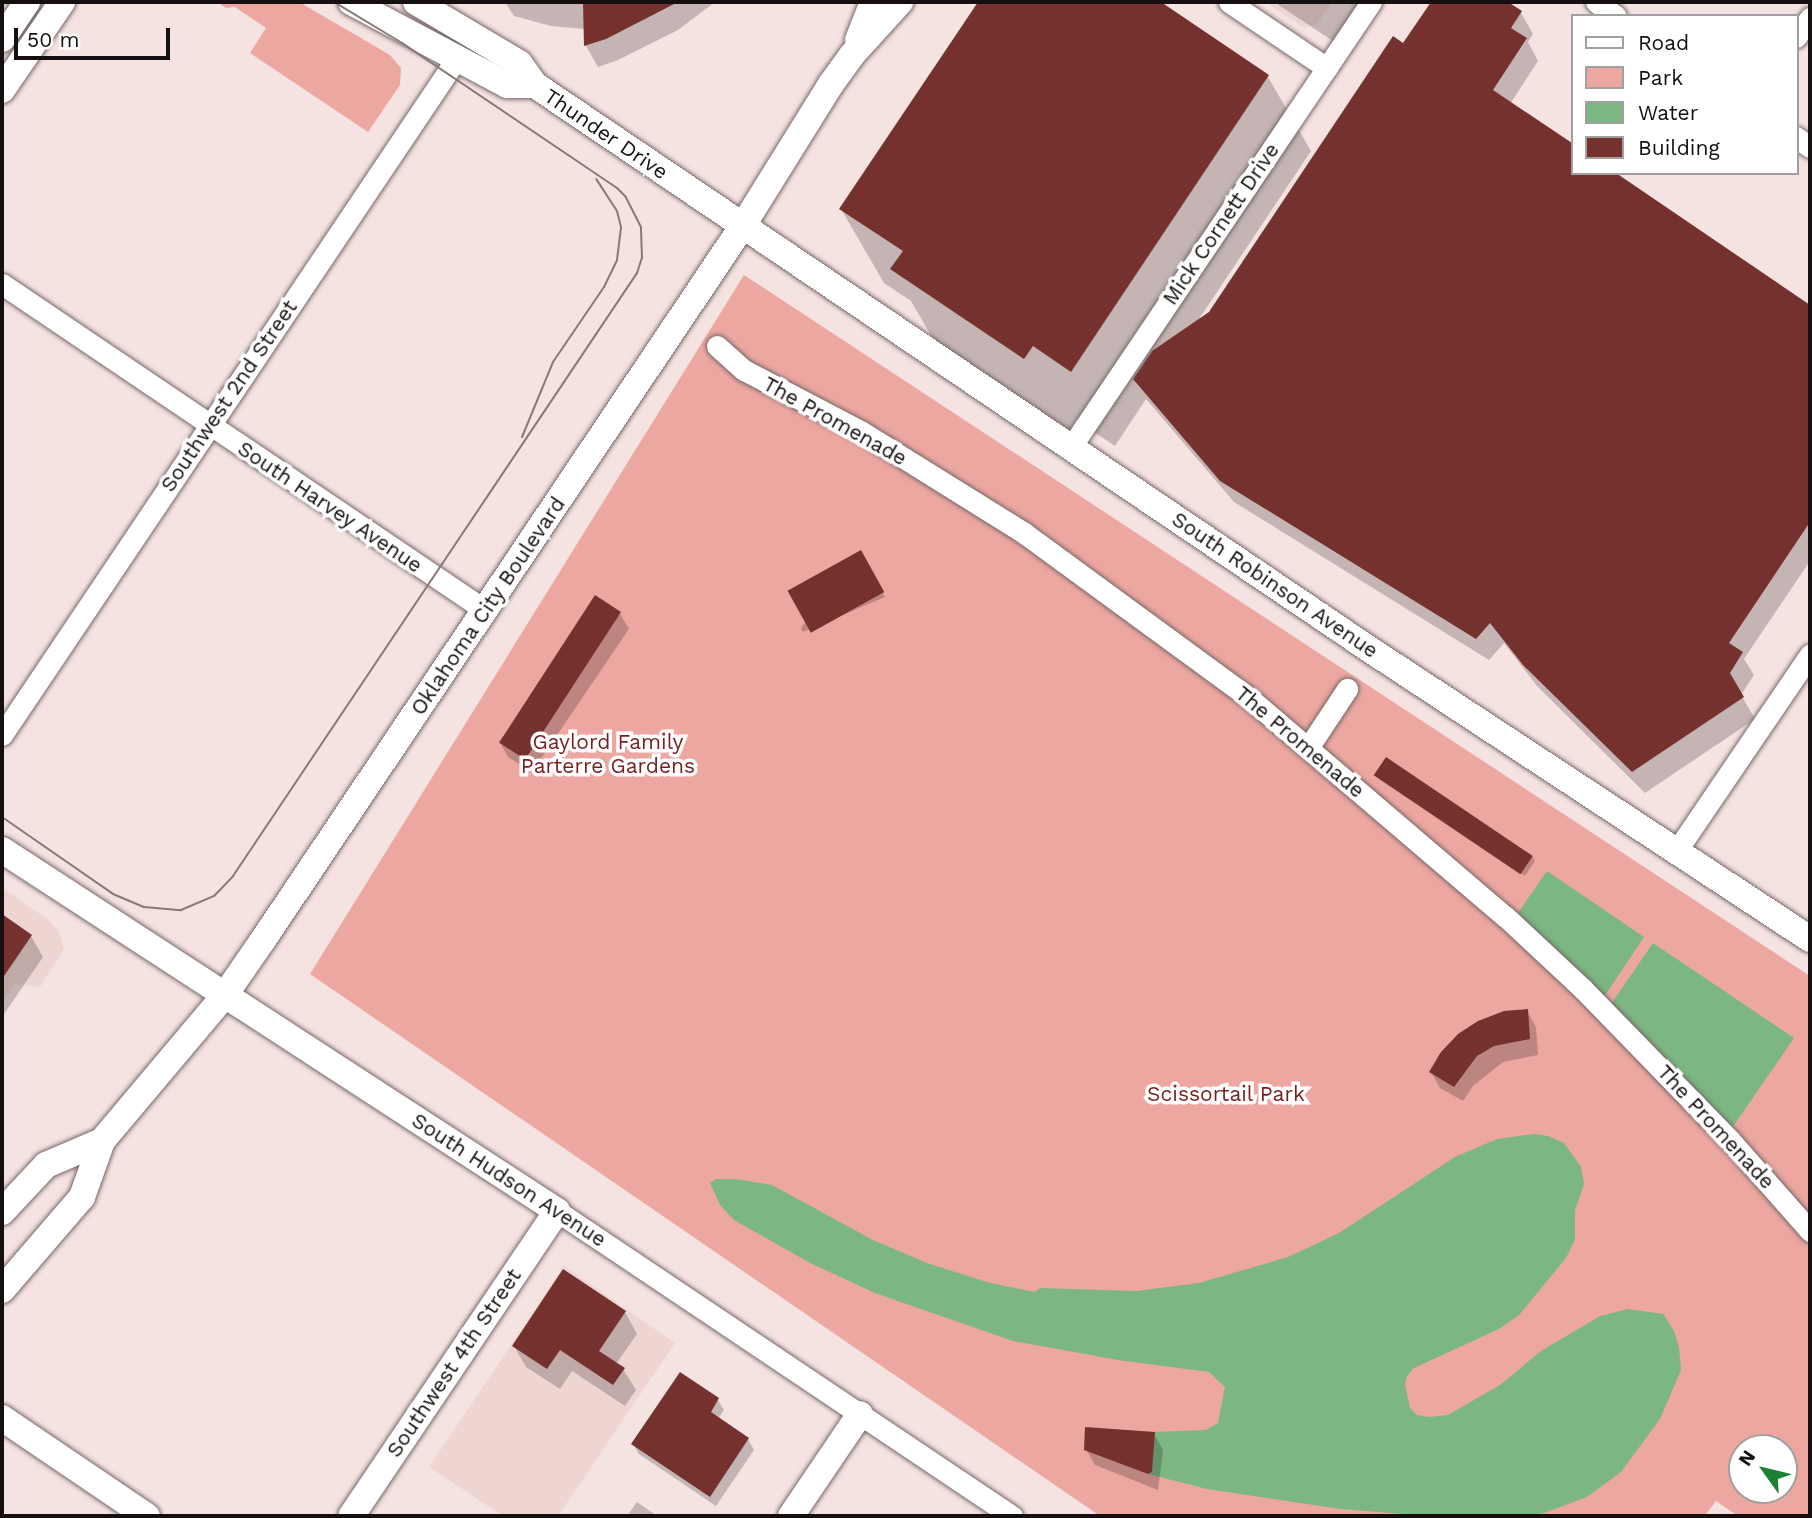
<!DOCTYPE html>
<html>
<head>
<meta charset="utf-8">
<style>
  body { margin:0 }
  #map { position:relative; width:1812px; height:1518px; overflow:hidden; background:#f5e3e2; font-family:"Work Sans",sans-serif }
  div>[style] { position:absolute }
  .built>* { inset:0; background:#efd5d2 }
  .green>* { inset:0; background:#eda7a1 }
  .water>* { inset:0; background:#7cb682 }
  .shadow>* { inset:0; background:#0003 }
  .building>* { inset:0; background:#74312e; transform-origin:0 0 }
  .roads { filter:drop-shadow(0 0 2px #766766) drop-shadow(0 0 2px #766766) }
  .minor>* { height:21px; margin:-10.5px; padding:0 10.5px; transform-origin:10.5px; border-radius:10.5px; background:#fff }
  .major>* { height:26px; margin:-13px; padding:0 13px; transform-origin:13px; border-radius:13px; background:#fff }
  .tram>* { height:2px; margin:-1px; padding:0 1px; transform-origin:1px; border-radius:1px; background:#867a79 }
  span { translate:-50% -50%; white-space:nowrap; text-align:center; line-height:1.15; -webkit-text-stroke:7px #fff; paint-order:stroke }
  .street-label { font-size:21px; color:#150f0f }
  .park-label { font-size:21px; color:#7b2021 }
  .frame { position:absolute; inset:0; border:4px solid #150f0f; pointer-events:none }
  .legend { position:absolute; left:1571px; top:14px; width:228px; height:161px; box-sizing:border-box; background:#fff; border:2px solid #a19f9f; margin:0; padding:9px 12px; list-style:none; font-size:21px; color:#150f0f }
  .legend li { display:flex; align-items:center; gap:14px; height:35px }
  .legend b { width:35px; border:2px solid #a19f9f }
  .north { position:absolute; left:1728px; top:1434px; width:70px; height:70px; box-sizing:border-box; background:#fff; border:2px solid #a19f9f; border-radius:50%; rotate:304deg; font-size:19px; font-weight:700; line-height:28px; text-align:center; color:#150f0f }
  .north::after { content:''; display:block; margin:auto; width:24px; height:32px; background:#1c8135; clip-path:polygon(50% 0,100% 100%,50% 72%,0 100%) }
  .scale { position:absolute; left:14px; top:28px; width:156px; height:32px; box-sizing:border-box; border:4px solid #150f0f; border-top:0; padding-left:9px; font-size:21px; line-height:24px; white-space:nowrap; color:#150f0f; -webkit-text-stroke:5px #fff; paint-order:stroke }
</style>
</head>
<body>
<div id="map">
  <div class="built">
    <div style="clip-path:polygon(1265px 2px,1332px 2px,1317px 24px,1304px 28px)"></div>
    <div style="clip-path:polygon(2px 888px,49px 920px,59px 932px,64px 949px,40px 987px,15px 984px,2px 1003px)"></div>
    <div style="clip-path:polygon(564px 1266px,675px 1343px,558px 1516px,503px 1516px,429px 1467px)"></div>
  </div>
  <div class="green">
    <div style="clip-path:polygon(217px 2px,299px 2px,390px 55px,401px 68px,400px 85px,368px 132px,250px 53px,266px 28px,235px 7px,226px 8px)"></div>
    <div style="clip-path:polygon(evenodd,744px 275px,1810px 976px,1810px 1516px,1738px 1516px,1716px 1501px,1705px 1516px,1100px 1516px,310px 974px,744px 275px,1742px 1448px,1784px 1448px,1784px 1490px,1742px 1490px,1742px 1448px)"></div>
  </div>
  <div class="water">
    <div style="clip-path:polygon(1547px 871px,1644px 937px,1602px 1000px,1518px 913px)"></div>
    <div style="clip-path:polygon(1653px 943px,1794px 1038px,1730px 1131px,1688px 1082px,1611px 1004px)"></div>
    <div style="clip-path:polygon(1534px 1134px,1548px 1136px,1564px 1143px,1581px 1167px,1584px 1184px,1575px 1210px,1575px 1239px,1566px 1258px,1519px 1315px,1499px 1329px,1414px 1368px,1407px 1376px,1405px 1385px,1410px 1408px,1417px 1415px,1429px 1417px,1448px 1415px,1500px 1385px,1541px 1351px,1600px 1316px,1628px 1309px,1663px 1314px,1674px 1331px,1679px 1347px,1681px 1370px,1660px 1419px,1621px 1472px,1587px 1497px,1536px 1516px,1428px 1516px,1341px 1509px,1207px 1489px,1148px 1474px,1152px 1472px,1155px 1432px,1206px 1430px,1218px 1423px,1225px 1387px,1209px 1372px,1118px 1360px,1013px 1341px,875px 1293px,810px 1263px,734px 1220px,720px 1205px,710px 1183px,716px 1179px,736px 1179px,772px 1185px,873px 1240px,927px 1263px,990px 1283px,1035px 1292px,1040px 1288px,1136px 1291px,1199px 1283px,1288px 1257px,1339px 1233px,1455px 1157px,1497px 1139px)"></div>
  </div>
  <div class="shadow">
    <div style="clip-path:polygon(505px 2px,715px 2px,678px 30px,618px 60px,598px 67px,586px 46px,585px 29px,551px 26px,514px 16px)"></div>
    <div style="clip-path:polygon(981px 2px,1158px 2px,1268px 77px,1311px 151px,1197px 322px,1210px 313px,1433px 2px,1504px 2px,1521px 13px,1533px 34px,1528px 42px,1538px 61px,1510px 104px,1572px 146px,1572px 173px,1613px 173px,1810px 307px,1810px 561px,1744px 659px,1754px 675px,1741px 695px,1755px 719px,1645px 793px,1537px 686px,1504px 643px,1489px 660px,1234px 502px,1146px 399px,1115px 446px,1076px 420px,1068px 433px,936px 344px,911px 301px,884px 283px,841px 209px)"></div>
    <div style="clip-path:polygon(1274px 2px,1364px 2px,1336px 43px)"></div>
    <div style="clip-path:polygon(860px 552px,885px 597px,803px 632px,801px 628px)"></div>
    <div style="clip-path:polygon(620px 614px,629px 629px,532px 772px,508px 757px,499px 741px)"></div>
    <div style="clip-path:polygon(1376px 775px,1532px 856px,1535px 861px,1525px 876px)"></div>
    <div style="clip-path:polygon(2px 916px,31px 936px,43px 957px,2px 1017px)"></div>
    <div style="clip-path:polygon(1527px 1011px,1536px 1027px,1538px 1055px,1503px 1062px,1473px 1086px,1463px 1101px,1440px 1088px,1431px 1072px)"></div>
    <div style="clip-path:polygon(625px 1312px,637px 1334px,616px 1364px,623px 1369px,636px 1390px,625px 1406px,572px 1371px,560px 1389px,526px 1367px,514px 1346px)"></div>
    <div style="clip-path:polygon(718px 1400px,724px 1410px,718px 1419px,748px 1439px,754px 1450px,716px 1506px,639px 1454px,633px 1444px)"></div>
    <div style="clip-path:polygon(1154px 1434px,1163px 1450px,1158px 1490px,1095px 1465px,1086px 1449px)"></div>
    <div style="clip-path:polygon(637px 1502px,657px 1516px,627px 1516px)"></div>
  </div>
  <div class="building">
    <div style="clip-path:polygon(583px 2px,678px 2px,606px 39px,584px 46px)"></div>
    <div style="clip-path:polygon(978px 2px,1161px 2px,1269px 75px,1071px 372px,1033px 346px,1024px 359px,890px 269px,903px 251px,839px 209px)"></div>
    <div style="clip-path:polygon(1431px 2px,1508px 2px,1522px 11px,1511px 28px,1527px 38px,1493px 90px,1572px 143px,1572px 173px,1616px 173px,1810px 305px,1810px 522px,1729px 643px,1743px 652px,1730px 673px,1744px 697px,1632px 772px,1523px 665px,1490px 623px,1476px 639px,1220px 481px,1133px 379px,1152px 351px,1209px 312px,1393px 36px,1403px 43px)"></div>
    <div style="left:861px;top:550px;width:48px;height:84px;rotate:61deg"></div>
    <div style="left:595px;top:595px;width:31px;height:176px;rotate:33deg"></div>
    <div style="left:1386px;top:757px;width:177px;height:22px;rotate:34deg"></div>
    <div style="clip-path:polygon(2px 914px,32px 935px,2px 979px)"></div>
    <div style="clip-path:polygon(1528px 1009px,1530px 1039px,1494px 1046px,1477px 1056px,1454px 1087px,1429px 1072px,1441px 1052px,1458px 1034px,1478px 1021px,1504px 1011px)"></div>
    <div style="clip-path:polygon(563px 1269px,626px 1311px,599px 1351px,625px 1368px,613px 1385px,560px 1350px,547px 1369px,512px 1346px)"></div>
    <div style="clip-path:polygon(680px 1372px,719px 1398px,711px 1412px,749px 1438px,710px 1497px,631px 1444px)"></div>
    <div style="clip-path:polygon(1085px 1427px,1155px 1432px,1152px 1472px,1148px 1474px,1084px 1450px)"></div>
  </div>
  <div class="roads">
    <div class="minor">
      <div style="left:1229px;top:2px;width:118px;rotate:34deg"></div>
      <div style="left:1596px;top:2px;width:24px;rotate:35deg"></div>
      <div style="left:1796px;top:37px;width:24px;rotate:-54deg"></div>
      <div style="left:1796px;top:137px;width:17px;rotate:36deg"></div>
      <div style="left:2px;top:284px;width:583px;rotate:34.02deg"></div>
      <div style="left:717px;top:346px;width:36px;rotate:42deg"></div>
      <div style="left:744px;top:370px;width:133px;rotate:27.7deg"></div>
      <div style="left:862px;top:432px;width:191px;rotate:31.9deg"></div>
      <div style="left:1024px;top:533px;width:278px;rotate:36.2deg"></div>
      <div style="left:1248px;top:697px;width:339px;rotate:40.5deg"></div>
      <div style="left:1506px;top:917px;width:105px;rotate:43.1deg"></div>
      <div style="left:1583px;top:989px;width:209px;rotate:45.8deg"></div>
      <div style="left:1729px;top:1139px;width:123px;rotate:48.6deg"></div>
      <div style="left:1071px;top:447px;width:537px;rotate:-56.01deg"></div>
      <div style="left:2px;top:735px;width:816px;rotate:-56.1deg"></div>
      <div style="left:1308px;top:748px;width:71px;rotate:-56.5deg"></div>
      <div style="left:1675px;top:853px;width:240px;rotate:-55.8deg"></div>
      <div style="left:557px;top:1211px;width:548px;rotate:33.84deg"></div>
    </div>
    <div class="major">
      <div style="left:351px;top:2px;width:177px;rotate:28deg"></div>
      <div style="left:507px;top:85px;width:28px"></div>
      <div style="left:535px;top:85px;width:1010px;rotate:34.07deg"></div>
      <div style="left:1372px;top:651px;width:524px;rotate:33.33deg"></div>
      <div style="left:416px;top:2px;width:120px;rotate:30.6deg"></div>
      <div style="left:519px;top:63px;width:27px;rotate:54deg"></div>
      <div style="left:2px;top:39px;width:45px;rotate:-56deg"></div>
      <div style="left:858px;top:40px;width:41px;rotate:-68.5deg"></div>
      <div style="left:2px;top:90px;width:107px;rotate:-55.7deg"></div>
      <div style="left:2px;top:850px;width:662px;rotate:33.04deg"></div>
      <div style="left:557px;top:1211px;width:368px;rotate:124deg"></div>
      <div style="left:2px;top:1212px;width:64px;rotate:-46.9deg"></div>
      <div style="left:46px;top:1165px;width:61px;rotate:-23.2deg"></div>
      <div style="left:2px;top:1290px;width:123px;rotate:-49.3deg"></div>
      <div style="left:82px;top:1197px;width:59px;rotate:-70.3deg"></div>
      <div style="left:102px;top:1141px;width:191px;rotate:-49.9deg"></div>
      <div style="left:225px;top:995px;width:67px;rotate:-55.4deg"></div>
      <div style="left:263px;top:940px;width:859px;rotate:-56.11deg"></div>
      <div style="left:742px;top:227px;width:168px;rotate:-58.1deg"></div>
      <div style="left:831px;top:84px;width:36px;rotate:-54deg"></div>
      <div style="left:852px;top:55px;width:72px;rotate:-47.8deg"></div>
      <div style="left:2px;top:1418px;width:175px;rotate:34.1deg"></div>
      <div style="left:791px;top:1516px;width:123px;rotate:-55.9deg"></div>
    </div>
  </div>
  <div class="tram">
    <div style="left:522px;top:437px;width:81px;rotate:-67.5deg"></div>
    <div style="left:553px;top:362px;width:91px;rotate:-55.8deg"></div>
    <div style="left:604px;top:287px;width:30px;rotate:-64deg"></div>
    <div style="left:617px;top:260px;width:33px;rotate:-83deg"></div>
    <div style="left:621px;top:227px;width:16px;rotate:-104deg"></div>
    <div style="left:617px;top:211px;width:38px;rotate:-123deg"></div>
    <div style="left:2px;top:817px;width:135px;rotate:34.7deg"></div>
    <div style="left:113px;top:894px;width:34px;rotate:23deg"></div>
    <div style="left:144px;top:907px;width:37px;rotate:5deg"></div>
    <div style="left:181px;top:910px;width:36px;rotate:-23deg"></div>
    <div style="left:214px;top:896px;width:28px;rotate:-46deg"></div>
    <div style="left:233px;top:876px;width:726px;rotate:-56.18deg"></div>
    <div style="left:637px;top:273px;width:16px;rotate:-72deg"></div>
    <div style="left:642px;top:258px;width:31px;rotate:-92deg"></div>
    <div style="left:641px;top:227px;width:34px;rotate:-117deg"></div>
    <div style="left:626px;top:197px;width:13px;rotate:-135deg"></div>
    <div style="left:617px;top:188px;width:259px;rotate:-146deg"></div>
    <div style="left:402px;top:43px;width:79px;rotate:-148.9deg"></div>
  </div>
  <div class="street-label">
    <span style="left:606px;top:134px;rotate:34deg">Thunder Drive</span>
    <span style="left:1221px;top:224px;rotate:-56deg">Mick Cornett Drive</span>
    <span style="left:229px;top:396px;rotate:-56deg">Southwest 2nd Street</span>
    <span style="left:835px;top:421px;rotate:29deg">The Promenade</span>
    <span style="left:330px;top:507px;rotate:34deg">South Harvey Avenue</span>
    <span style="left:1275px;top:585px;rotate:34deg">South Robinson Avenue</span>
    <span style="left:488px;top:606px;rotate:-56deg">Oklahoma City Boulevard</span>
    <span style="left:1300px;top:742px;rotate:40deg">The Promenade</span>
    <span style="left:1716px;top:1127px;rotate:47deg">The Promenade</span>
    <span style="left:509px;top:1180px;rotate:33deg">South Hudson Avenue</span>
    <span style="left:454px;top:1363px;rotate:-56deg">Southwest 4th Street</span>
  </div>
  <div class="park-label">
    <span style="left:608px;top:754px">Gaylord Family<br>Parterre Gardens</span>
    <span style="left:1226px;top:1094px">Scissortail Park</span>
  </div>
  <div class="frame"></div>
  <ul class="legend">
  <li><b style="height:9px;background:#fff"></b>Road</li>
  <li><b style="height:19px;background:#eda7a1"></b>Park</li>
  <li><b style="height:19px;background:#7cb682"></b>Water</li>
  <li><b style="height:19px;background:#74312e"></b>Building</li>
  </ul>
  <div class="north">N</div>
  <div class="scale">50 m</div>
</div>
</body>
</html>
